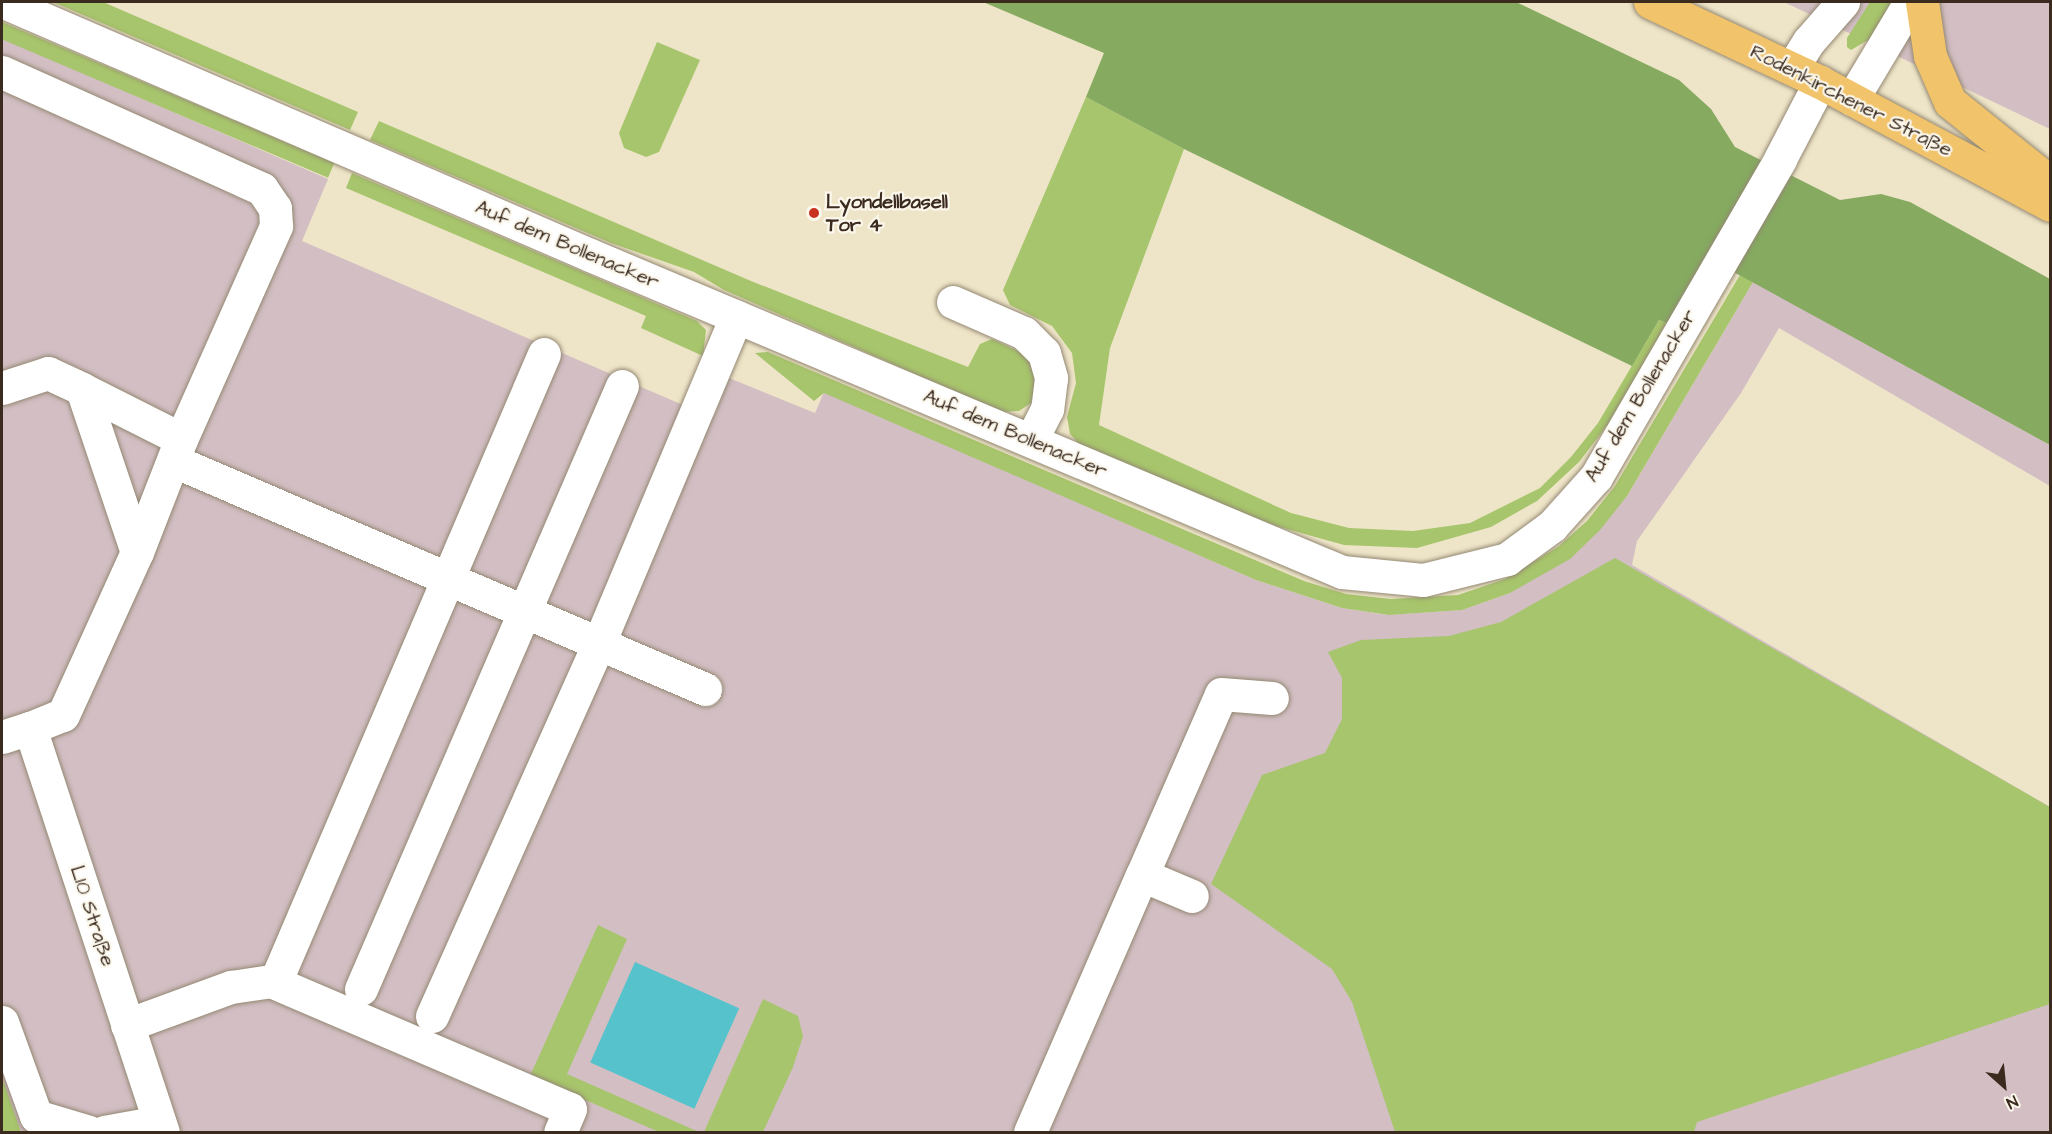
<!DOCTYPE html>
<html>
<head>
<meta charset="utf-8">
<style>
  body { margin:0 }
  #map { position:relative; width:2052px; height:1134px; overflow:hidden; background:#eee5c8; font-family:"Architects Daughter",sans-serif }
  div>[style] { position:absolute }
  .industrial>* { inset:0; background:#d2bec3 }
  .green>* { inset:0; background:#a7c56c; transform-origin:0 0 }
  .forest>* { inset:0; background:#85aa60 }
  .water>* { inset:0; background:#56c3cc; transform-origin:0 0 }
  .roads { filter:drop-shadow(0 0 2px #948873) drop-shadow(0 0 2px #948873) }
  .minor>* { height:33px; margin:-16.5px; padding:0 16.5px; transform-origin:16.5px; border-radius:16.5px; background:#fff }
  .major>* { height:33px; margin:-16.5px; padding:0 16.5px; transform-origin:16.5px; border-radius:16.5px; background:#f1c36a }
  .dots>* { width:16px; height:16px; translate:-50% -50%; box-sizing:border-box; border:3px solid #fbf7ec; border-radius:50% }
  span { translate:-50% -50%; white-space:nowrap; text-align:center; line-height:1.15; -webkit-text-stroke:4.5px #fbf7ec; paint-order:stroke }
  .street-label { font-size:20px; color:#3b2a1e }
  .poi-label { font-size:20px; color:#3b2a1e; font-weight:700 }
  .left { translate:0 -50%; text-align:left }
  .frame { position:absolute; inset:0; border:3px solid #3b2a1e; pointer-events:none }
  .north { position:absolute; left:1974px; top:1056px; width:60px; height:60px; -webkit-text-stroke:4px #fbf7ec; paint-order:stroke; rotate:153deg; font-size:16px; font-weight:700; line-height:24px; text-align:center; color:#3b2a1e }
  .north::after { content:''; display:block; margin:auto; width:21px; height:27px; background:#3b2a1e; clip-path:polygon(50% 0,100% 100%,50% 72%,0 100%) }
</style>
</head>
<body>
<div id="map">
  <div class="industrial">
    <div style="clip-path:polygon(1784px 2px,2050px 2px,2050px 129px)"></div>
    <div style="clip-path:polygon(2px 38px,328px 179px,302px 241px,697px 411px,714px 416px,729px 378px,815px 413px,824px 392px,1256px 580px,1342px 608px,1388px 615px,1462px 610px,1510px 593px,1627px 496px,1753px 282px,2050px 445px,2050px 486px,1779px 328px,1741px 393px,1637px 541px,1632px 565px,2050px 807px,2050px 1132px,2px 1132px)"></div>
  </div>
  <div class="green">
    <div style="clip-path:polygon(53px 2px,103px 2px,358px 112px,350px 130px)"></div>
    <div style="clip-path:polygon(1870px 2px,1893px 2px,1873px 37px,1851px 50px,1847px 47px,1847px 38px)"></div>
    <div style="left:2px;top:22px;width:361px;height:16px;rotate:23deg"></div>
    <div style="clip-path:polygon(657px 42px,700px 60px,659px 152px,646px 157px,624px 148px,619px 133px)"></div>
    <div style="clip-path:polygon(1086px 97px,1184px 149px,1110px 348px,1099px 425px,1291px 513px,1349px 528px,1413px 531px,1470px 523px,1540px 488px,1571px 457px,1598px 423px,1659px 320px,1667px 323px,1609px 423px,1579px 462px,1537px 501px,1491px 527px,1417px 548px,1344px 545px,1276px 526px,1083px 448px,1070px 434px,1067px 417px,1076px 383px,1072px 353px,1052px 326px,1010px 305px,1003px 290px)"></div>
    <div style="clip-path:polygon(379px 121px,751px 281px,968px 367px,980px 344px,992px 339px,1020px 352px,1031px 363px,1039px 381px,1031px 403px,1019px 411px,1002px 412px,724px 290px,694px 272px,611px 243px,370px 140px)"></div>
    <div style="clip-path:polygon(352px 173px,697px 321px,706px 330px,703px 356px,641px 328px,646px 316px,346px 188px)"></div>
    <div style="clip-path:polygon(1740px 275px,1753px 282px,1627px 496px,1600px 530px,1570px 559px,1510px 593px,1462px 610px,1389px 615px,1342px 608px,1256px 580px,824px 393px,814px 401px,755px 353px,768px 352px,1304px 581px,1346px 594px,1391px 599px,1458px 595px,1505px 579px,1559px 546px,1587px 521px,1615px 486px)"></div>
    <div style="clip-path:polygon(1615px 558px,2050px 807px,2050px 1004px,1697px 1122px,1694px 1132px,1395px 1132px,1352px 1002px,1332px 969px,1211px 884px,1262px 775px,1325px 753px,1342px 719px,1342px 678px,1328px 652px,1361px 640px,1449px 636px,1501px 622px)"></div>
    <div style="clip-path:polygon(598px 925px,627px 939px,567px 1074px,699px 1132px,659px 1132px,530px 1076px)"></div>
    <div style="clip-path:polygon(763px 999px,798px 1016px,803px 1036px,793px 1067px,763px 1132px,704px 1132px)"></div>
    <div style="clip-path:polygon(2px 1077px,21px 1132px,2px 1132px)"></div>
  </div>
  <div class="forest">
    <div style="clip-path:polygon(983px 2px,1516px 2px,1679px 80px,1711px 109px,1735px 147px,1840px 200px,1881px 194px,1910px 202px,2050px 279px,2050px 445px,1708px 258px,1667px 323px,1659px 320px,1632px 366px,1184px 149px,1086px 97px,1104px 53px)"></div>
  </div>
  <div class="water">
    <div style="left:635px;top:962px;width:114px;height:110px;rotate:24deg"></div>
  </div>
  <div class="roads">
    <div class="minor">
      <div style="left:4px;top:2px;width:638px;rotate:23.35deg"></div>
      <div style="left:590px;top:255px;width:816px;rotate:22.86deg"></div>
      <div style="left:1342px;top:572px;width:81px;rotate:5.6deg"></div>
      <div style="left:1423px;top:580px;width:87px;rotate:-14deg"></div>
      <div style="left:1507px;top:559px;width:56px;rotate:-36.3deg"></div>
      <div style="left:1552px;top:526px;width:66px;rotate:-48.1deg"></div>
      <div style="left:1596px;top:477px;width:367px;rotate:-59.9deg"></div>
      <div style="left:1780px;top:159px;width:87px;rotate:-62.5deg"></div>
      <div style="left:1792px;top:68px;width:32px;rotate:-58deg"></div>
      <div style="left:1809px;top:41px;width:52px;rotate:-48.9deg"></div>
      <div style="left:2px;top:72px;width:285px;rotate:24.2deg"></div>
      <div style="left:262px;top:189px;width:23px;rotate:56deg"></div>
      <div style="left:275px;top:208px;width:18px;rotate:87deg"></div>
      <div style="left:276px;top:226px;width:233px;rotate:114deg"></div>
      <div style="left:1852px;top:99px;width:113px;rotate:-59.1deg"></div>
      <div style="left:953px;top:302px;width:77px;rotate:23.6deg"></div>
      <div style="left:1024px;top:333px;width:28px;rotate:45deg"></div>
      <div style="left:1044px;top:353px;width:26px;rotate:74deg"></div>
      <div style="left:1051px;top:378px;width:31px;rotate:97deg"></div>
      <div style="left:1047px;top:409px;width:35px;rotate:117deg"></div>
      <div style="left:2px;top:388px;width:48px;rotate:-18.1deg"></div>
      <div style="left:48px;top:373px;width:38px;rotate:25deg"></div>
      <div style="left:174px;top:461px;width:578px;rotate:23.24deg"></div>
      <div style="left:30px;top:728px;width:35px;rotate:-22deg"></div>
      <div style="left:63px;top:715px;width:179px;rotate:-65.6deg"></div>
      <div style="left:137px;top:552px;width:121px;rotate:-68.7deg"></div>
      <div style="left:181px;top:439px;width:111px;rotate:-153.2deg"></div>
      <div style="left:82px;top:389px;width:172px;rotate:71.4deg"></div>
      <div style="left:2px;top:737px;width:29px;rotate:-18deg"></div>
      <div style="left:30px;top:728px;width:425px;rotate:71.8deg"></div>
      <div style="left:1142px;top:875px;width:197px;rotate:-66.4deg"></div>
      <div style="left:1221px;top:694px;width:51px;rotate:4.5deg"></div>
      <div style="left:280px;top:971px;width:671px;rotate:-66.84deg"></div>
      <div style="left:361px;top:989px;width:657px;rotate:-66.6deg"></div>
      <div style="left:432px;top:1016px;width:409px;rotate:-65.9deg"></div>
      <div style="left:599px;top:643px;width:354px;rotate:-67.2deg"></div>
      <div style="left:2px;top:1022px;width:100px;rotate:70.1deg"></div>
      <div style="left:36px;top:1116px;width:55px;rotate:16.8deg"></div>
      <div style="left:127px;top:1025px;width:111px;rotate:-20.1deg"></div>
      <div style="left:231px;top:987px;width:40px;rotate:-8.5deg"></div>
      <div style="left:271px;top:981px;width:325px;rotate:23.2deg"></div>
      <div style="left:570px;top:1109px;width:25px;rotate:113deg"></div>
      <div style="left:104px;top:1132px;width:56px;rotate:-10.3deg"></div>
      <div style="left:1030px;top:1132px;width:280px;rotate:-66.5deg"></div>
      <div style="left:1142px;top:875px;width:54px;rotate:22.8deg"></div>
    </div>
    <div class="major">
      <div style="left:1650px;top:2px;width:188px;rotate:25.2deg"></div>
      <div style="left:1820px;top:82px;width:261px;rotate:28.1deg"></div>
      <div style="left:1922px;top:2px;width:55px;rotate:81.6deg"></div>
      <div style="left:1930px;top:56px;width:50px;rotate:66.5deg"></div>
      <div style="left:1950px;top:102px;width:128px;rotate:38.7deg"></div>
    </div>
  </div>
  <div class="dots">
    <div style="left:814px;top:213px;background:#c8321e"></div>
  </div>
  <div class="street-label">
    <span style="left:1851px;top:101px;rotate:27deg">Rodenkirchener Straße</span>
    <span style="left:567px;top:245px;rotate:23deg">Auf dem Bollenacker</span>
    <span style="left:1641px;top:396px;rotate:-59deg">Auf dem Bollenacker</span>
    <span style="left:1015px;top:434px;rotate:23deg">Auf dem Bollenacker</span>
    <span style="left:92px;top:916px;rotate:72deg">L10 Straße</span>
  </div>
  <div class="poi-label">
    <span class="left" style="left:826px;top:214px">Lyondellbasell<br>Tor 4</span>
  </div>
  <div class="frame"></div>
  <div class="north">N</div>
</div>
</body>
</html>
